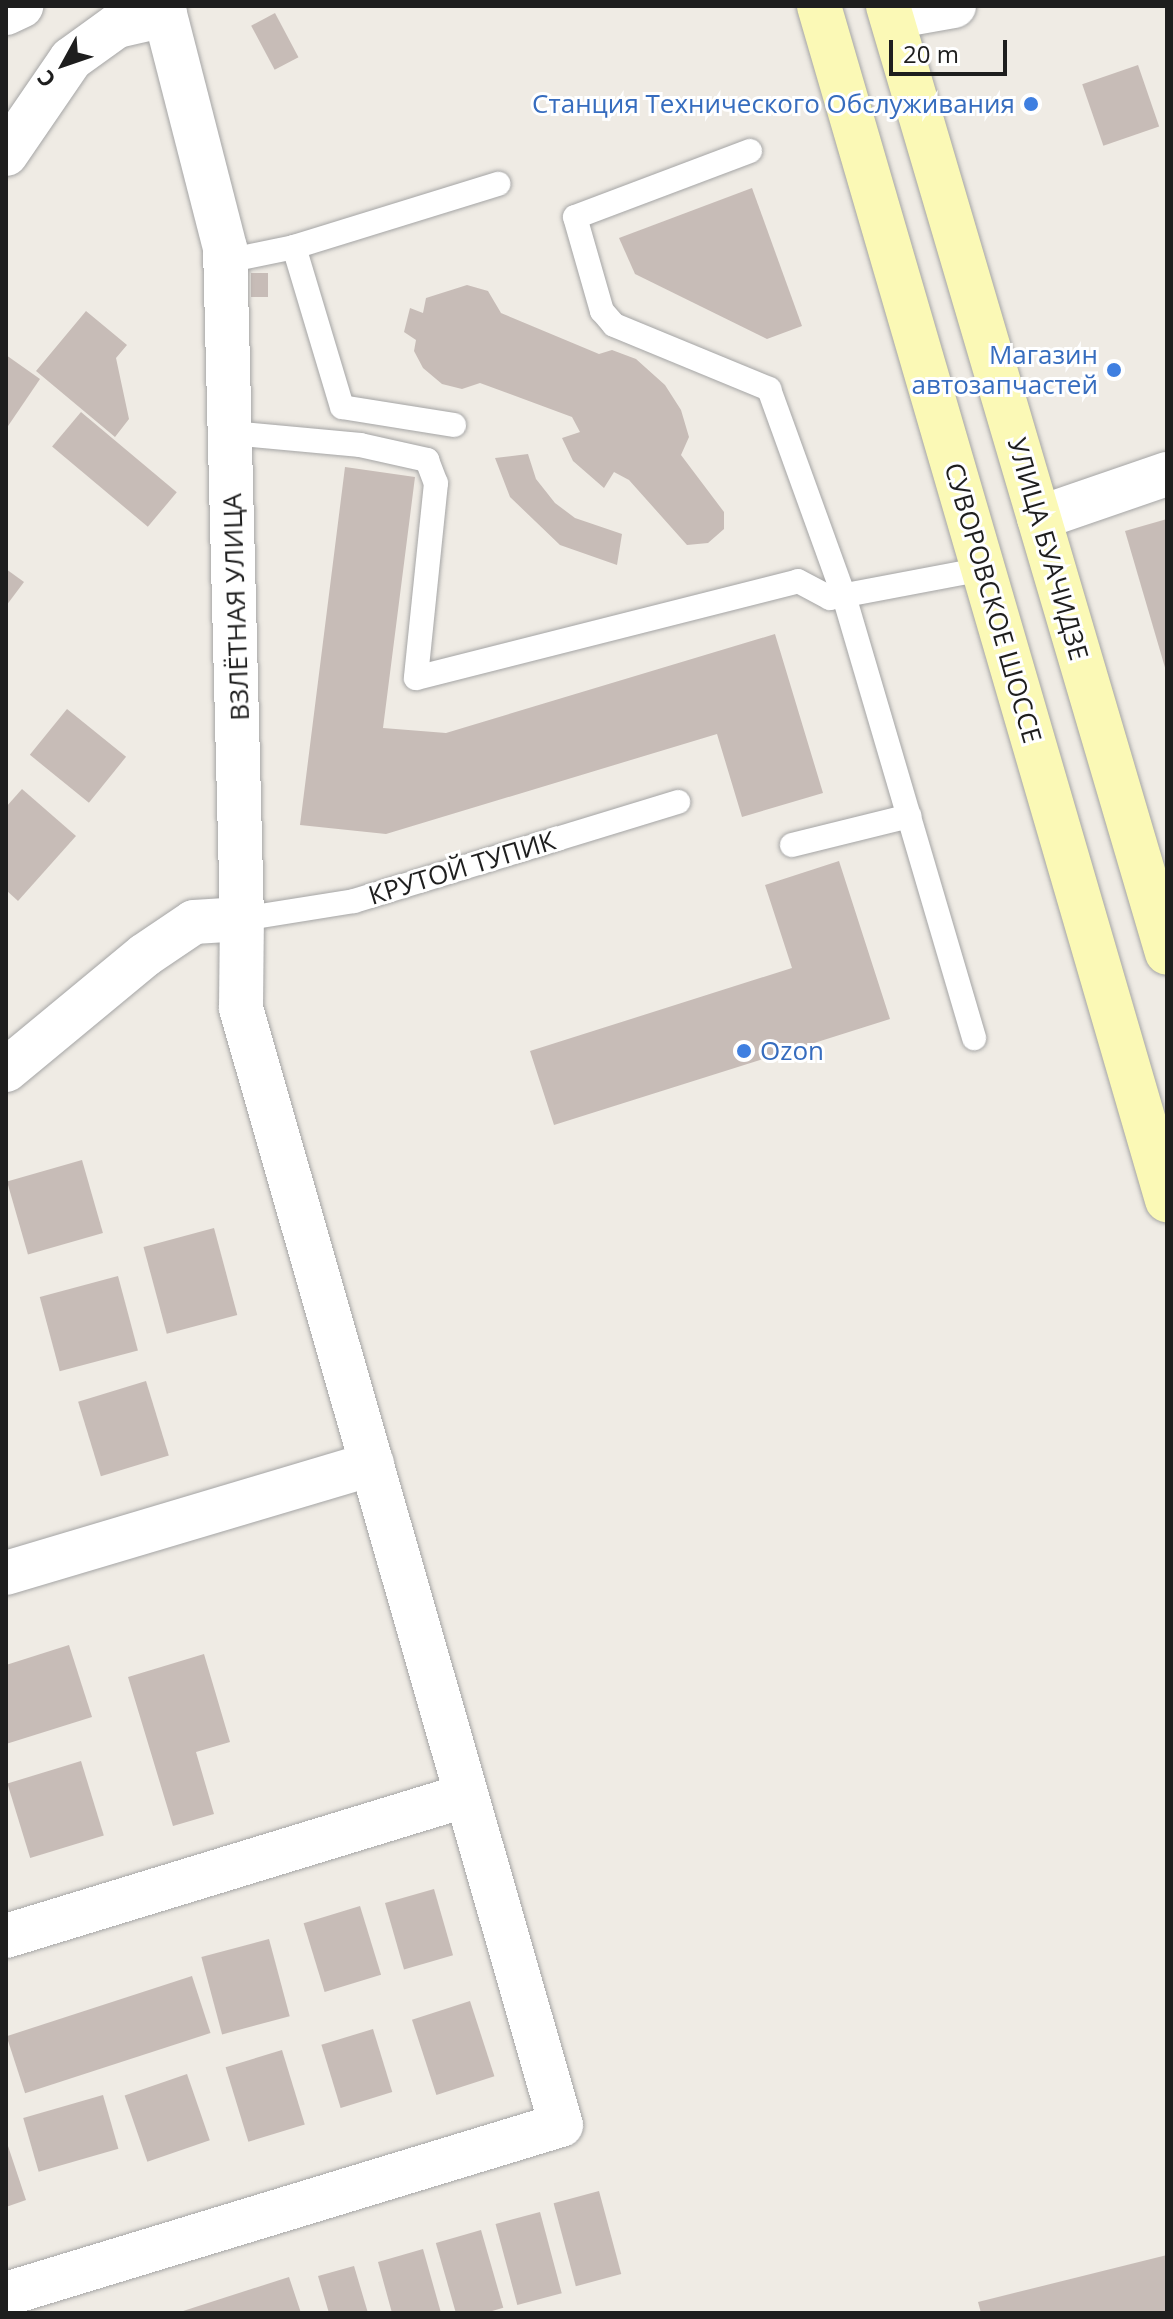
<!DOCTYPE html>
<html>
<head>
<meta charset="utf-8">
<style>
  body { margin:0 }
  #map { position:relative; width:1173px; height:2319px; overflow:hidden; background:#efebe4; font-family:"Open Sans",sans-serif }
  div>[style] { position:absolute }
  .building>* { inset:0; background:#c7bcb7; transform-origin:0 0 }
  .roads { filter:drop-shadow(0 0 2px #a5a5a5) drop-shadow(0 0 2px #a5a5a5) }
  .service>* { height:24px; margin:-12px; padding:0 12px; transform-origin:12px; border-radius:12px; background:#fff }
  .minor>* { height:44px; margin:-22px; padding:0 22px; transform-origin:22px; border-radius:22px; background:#fff }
  .secondary>* { height:44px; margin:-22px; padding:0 22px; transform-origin:22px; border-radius:22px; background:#fbf9b6 }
  .dots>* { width:22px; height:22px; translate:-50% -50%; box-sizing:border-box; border:4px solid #fff; border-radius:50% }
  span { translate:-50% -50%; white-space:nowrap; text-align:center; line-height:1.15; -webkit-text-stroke:6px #fff; paint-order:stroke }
  .shop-label { font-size:26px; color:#366cbe }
  .right { translate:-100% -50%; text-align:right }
  .left { translate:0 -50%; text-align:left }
  .street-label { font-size:26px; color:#1e1e1e }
  .frame { position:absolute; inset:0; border:8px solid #1e1e1e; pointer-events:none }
  .north { position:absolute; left:24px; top:24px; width:80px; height:80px; -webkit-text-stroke:6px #fff; paint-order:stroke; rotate:230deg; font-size:22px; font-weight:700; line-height:32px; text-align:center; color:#1e1e1e }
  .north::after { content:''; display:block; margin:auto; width:28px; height:36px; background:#1e1e1e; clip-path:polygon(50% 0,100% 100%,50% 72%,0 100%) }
  .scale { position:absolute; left:889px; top:40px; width:118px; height:36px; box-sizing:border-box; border:4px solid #1e1e1e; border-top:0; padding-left:10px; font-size:24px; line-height:28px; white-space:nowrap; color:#1e1e1e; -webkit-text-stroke:6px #fff; paint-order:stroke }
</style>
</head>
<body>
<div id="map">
  <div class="building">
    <div style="left:275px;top:13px;width:50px;height:27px;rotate:62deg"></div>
    <div style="left:1138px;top:65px;width:65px;height:59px;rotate:71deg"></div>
    <div style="clip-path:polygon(752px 188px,802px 326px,767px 339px,635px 274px,619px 238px)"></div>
    <div style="left:251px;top:273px;width:17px;height:24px"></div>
    <div style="clip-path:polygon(467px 285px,488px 291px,501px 313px,599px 354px,612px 350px,636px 359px,665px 385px,681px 410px,689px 437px,681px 455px,724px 512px,724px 529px,708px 543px,687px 545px,629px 480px,614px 472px,604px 488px,573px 461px,562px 438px,580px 432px,572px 417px,480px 383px,462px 389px,442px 384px,423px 368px,414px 351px,416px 340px,404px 332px,410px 308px,423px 313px,426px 298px)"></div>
    <div style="clip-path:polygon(86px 311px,127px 345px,116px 358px,129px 419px,115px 437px,36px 371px)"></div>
    <div style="clip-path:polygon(6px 355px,40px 379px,6px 429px)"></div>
    <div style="left:81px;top:412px;width:125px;height:45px;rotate:40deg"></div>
    <div style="clip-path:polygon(528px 454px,536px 479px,555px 503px,575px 518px,622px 534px,617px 565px,560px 545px,510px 497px,495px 458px)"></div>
    <div style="clip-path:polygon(345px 467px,415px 477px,383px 728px,446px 733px,775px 634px,823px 793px,742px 817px,717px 734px,386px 834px,300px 825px)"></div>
    <div style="clip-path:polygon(1167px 519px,1167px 670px,1166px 671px,1125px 531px)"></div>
    <div style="clip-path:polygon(6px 569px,24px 582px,6px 606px)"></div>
    <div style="left:67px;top:709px;width:76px;height:59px;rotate:39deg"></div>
    <div style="clip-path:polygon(22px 789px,76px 836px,18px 901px,6px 890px,6px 807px)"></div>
    <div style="clip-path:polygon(839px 861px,890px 1019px,554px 1125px,530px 1051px,792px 968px,765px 885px)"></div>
    <div style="left:82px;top:1160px;width:76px;height:78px;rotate:74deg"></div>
    <div style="left:214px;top:1228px;width:90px;height:73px;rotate:75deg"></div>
    <div style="left:118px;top:1276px;width:77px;height:81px;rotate:75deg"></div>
    <div style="left:146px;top:1381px;width:78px;height:71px;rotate:73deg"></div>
    <div style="clip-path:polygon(69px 1645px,92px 1717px,6px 1744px,6px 1665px)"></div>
    <div style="clip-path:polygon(204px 1654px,230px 1742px,196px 1752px,214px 1814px,173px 1826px,128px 1677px)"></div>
    <div style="left:81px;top:1761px;width:78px;height:77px;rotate:73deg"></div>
    <div style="left:434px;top:1889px;width:69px;height:51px;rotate:74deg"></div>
    <div style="left:360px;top:1906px;width:72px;height:59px;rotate:73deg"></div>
    <div style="left:269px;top:1939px;width:80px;height:70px;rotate:75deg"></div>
    <div style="left:192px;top:1976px;width:60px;height:195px;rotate:72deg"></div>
    <div style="left:470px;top:2001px;width:79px;height:61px;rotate:72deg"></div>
    <div style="left:373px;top:2029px;width:66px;height:54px;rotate:73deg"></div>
    <div style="left:282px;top:2050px;width:78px;height:59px;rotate:73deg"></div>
    <div style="left:187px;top:2074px;width:70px;height:66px;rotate:71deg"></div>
    <div style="left:103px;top:2095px;width:56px;height:83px;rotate:74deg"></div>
    <div style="clip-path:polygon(6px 2140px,26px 2200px,6px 2207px)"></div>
    <div style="left:599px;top:2191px;width:86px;height:47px;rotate:75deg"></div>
    <div style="left:540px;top:2212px;width:84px;height:46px;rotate:75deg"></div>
    <div style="left:481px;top:2230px;width:81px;height:47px;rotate:74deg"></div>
    <div style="clip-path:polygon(423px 2249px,441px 2313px,392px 2313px,378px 2262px)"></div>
    <div style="clip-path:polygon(1167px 2255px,1167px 2313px,981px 2313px,978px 2302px)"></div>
    <div style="clip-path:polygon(354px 2266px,368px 2313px,329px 2313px,318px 2276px)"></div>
    <div style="clip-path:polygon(289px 2277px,301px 2313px,180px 2313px,180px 2312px)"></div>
  </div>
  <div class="roads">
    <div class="service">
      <div style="left:750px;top:151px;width:187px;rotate:159.3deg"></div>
      <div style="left:575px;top:217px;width:98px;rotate:74deg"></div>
      <div style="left:602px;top:311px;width:18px;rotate:49deg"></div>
      <div style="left:614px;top:325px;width:168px;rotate:22.4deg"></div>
      <div style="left:769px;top:389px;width:220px;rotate:70.1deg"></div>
      <div style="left:844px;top:596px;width:461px;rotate:73.6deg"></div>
      <div style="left:226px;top:261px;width:69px;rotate:-11.6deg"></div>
      <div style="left:454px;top:425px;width:113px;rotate:-170.9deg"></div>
      <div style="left:342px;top:407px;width:167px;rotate:-106.7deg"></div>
      <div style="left:294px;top:247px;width:214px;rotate:-17.2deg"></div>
      <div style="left:231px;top:433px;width:130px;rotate:5.3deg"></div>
      <div style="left:360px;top:445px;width:69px;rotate:12.6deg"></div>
      <div style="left:427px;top:460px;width:25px;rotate:69deg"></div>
      <div style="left:436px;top:483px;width:196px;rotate:95.9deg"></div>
      <div style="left:416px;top:678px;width:394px;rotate:-14.2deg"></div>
      <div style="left:798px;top:581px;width:36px;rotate:28deg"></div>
      <div style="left:830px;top:598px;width:156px;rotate:-10.7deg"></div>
      <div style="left:792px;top:845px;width:121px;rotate:-13.9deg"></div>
      <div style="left:242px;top:919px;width:113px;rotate:-9.1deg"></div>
      <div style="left:354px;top:901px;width:339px;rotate:-17deg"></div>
    </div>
    <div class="minor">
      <div style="left:6px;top:13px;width:17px;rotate:-25deg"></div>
      <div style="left:892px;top:17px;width:63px;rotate:-10.1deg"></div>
      <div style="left:6px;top:154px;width:115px;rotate:-55.6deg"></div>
      <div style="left:71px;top:59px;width:57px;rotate:-35.7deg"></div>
      <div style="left:117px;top:26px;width:49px;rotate:-12.9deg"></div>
      <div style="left:165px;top:15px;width:9px;rotate:-96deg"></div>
      <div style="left:1039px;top:518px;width:135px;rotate:-19deg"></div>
      <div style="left:6px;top:1070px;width:180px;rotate:-39.6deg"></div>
      <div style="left:145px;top:955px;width:59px;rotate:-34deg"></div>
      <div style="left:194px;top:922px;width:48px;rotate:-3.6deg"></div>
      <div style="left:242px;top:919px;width:671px;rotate:-91.45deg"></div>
      <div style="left:225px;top:248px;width:241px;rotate:-104.4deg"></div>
      <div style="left:6px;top:1573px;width:382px;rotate:-16.6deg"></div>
      <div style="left:6px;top:1936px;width:479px;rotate:-17deg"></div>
      <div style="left:6px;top:2294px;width:580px;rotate:-16.94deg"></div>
      <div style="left:561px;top:2125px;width:1162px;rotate:-105.99deg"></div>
      <div style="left:241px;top:1008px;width:89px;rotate:-89.4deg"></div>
    </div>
    <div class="secondary">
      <div style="left:819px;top:6px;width:1244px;rotate:73.75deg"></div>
      <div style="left:888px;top:6px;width:987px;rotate:73.58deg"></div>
    </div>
  </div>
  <div class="dots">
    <div style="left:1031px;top:104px;background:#3f7fe0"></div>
    <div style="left:1114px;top:370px;background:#3f7fe0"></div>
    <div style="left:744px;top:1051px;background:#3f7fe0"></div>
  </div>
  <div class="shop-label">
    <span class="right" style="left:1015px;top:104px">Станция Технического Обслуживания</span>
    <span class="right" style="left:1098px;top:370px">Магазин<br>автозапчастей</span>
    <span class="left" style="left:760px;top:1051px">Ozon</span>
  </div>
  <div class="street-label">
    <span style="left:1048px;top:549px;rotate:74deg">УЛИЦА БУАЧИДЗЕ</span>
    <span style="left:993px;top:603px;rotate:74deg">СУВОРОВСКОЕ ШОССЕ</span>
    <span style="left:236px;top:607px;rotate:-92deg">ВЗЛЁТНАЯ УЛИЦА</span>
    <span style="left:462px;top:868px;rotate:-17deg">КРУТОЙ ТУПИК</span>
  </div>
  <div class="frame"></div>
  <div class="north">С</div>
  <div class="scale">20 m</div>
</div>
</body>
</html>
